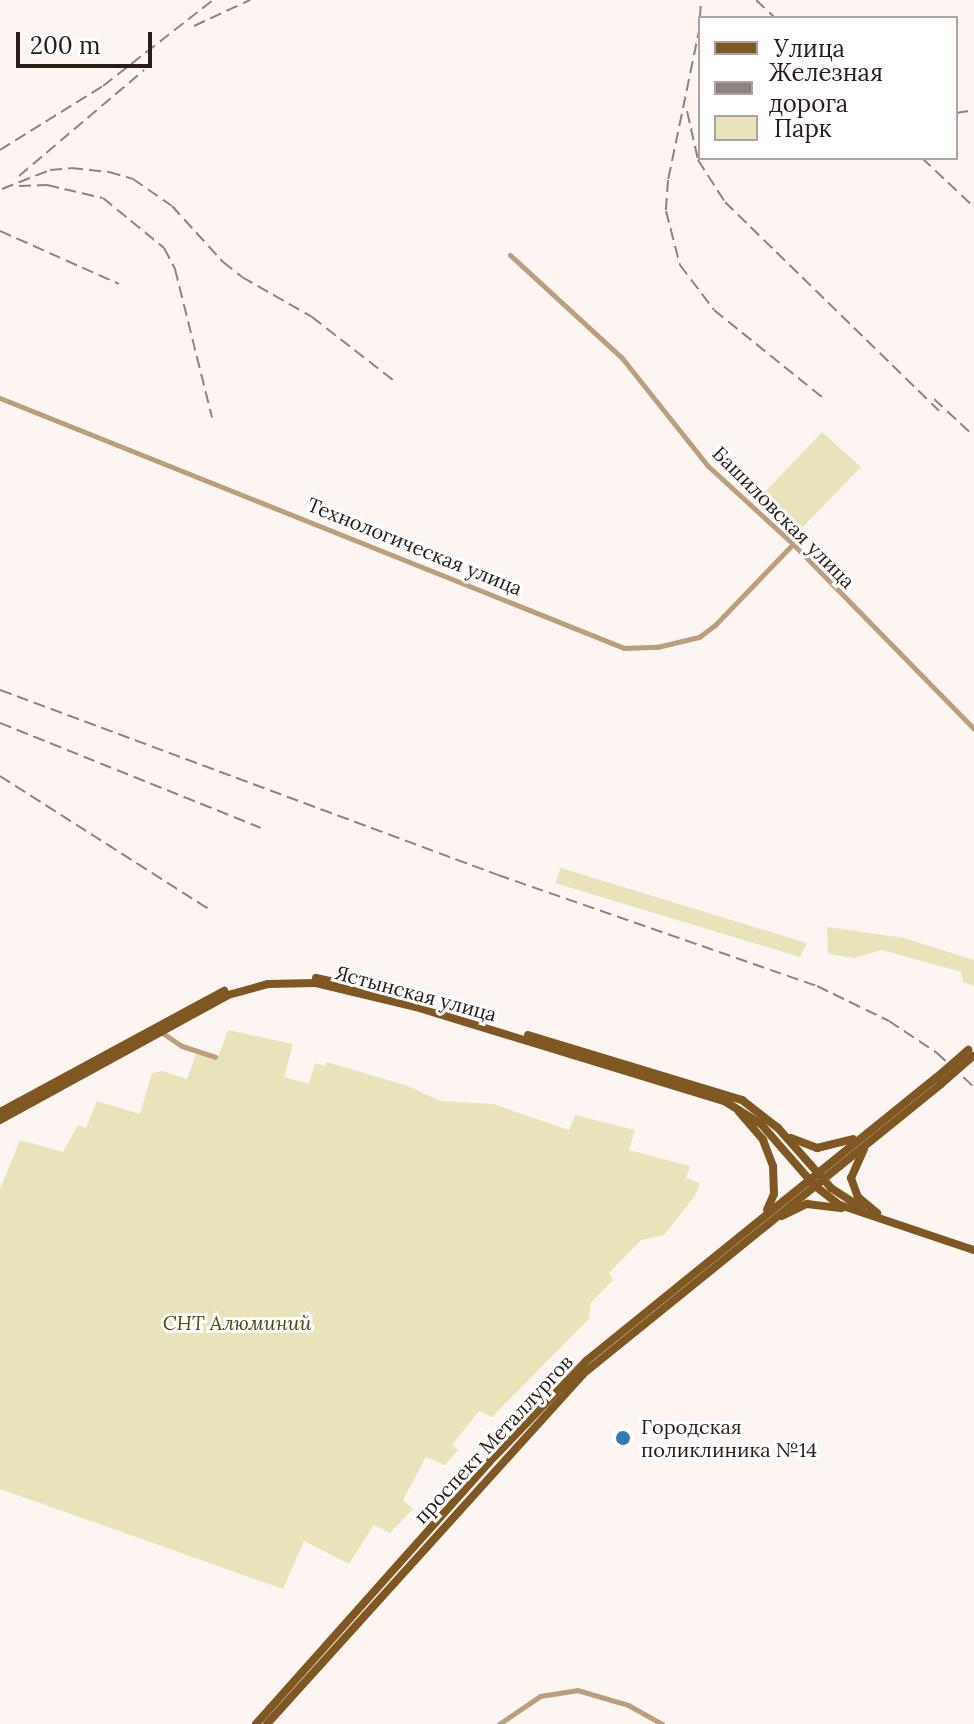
<!DOCTYPE html>
<html>
<head>
<meta charset="utf-8">
<style>
  body { margin:0 }
  #map { position:relative; width:974px; height:1724px; overflow:hidden; background:#fdf5f2; font-family:Lora,serif }
  div>[style] { position:absolute }
  .green>* { inset:0; background:#e8e3ba }
  .street>* { height:5px; margin:-2.5px; padding:0 2.5px; transform-origin:2.5px; border-radius:2.5px; background:#bb9f7d }
  .primary>* { height:8px; margin:-4px; padding:0 4px; transform-origin:4px; border-radius:4px; background:#7f5722 }
  .rail>* { height:2px; margin-top:-1px; transform-origin:0; background:repeating-linear-gradient(90deg,#8d827e 0 12px,transparent 0 18px) }
  .primary-bridge>* { height:8px; margin:-4px; padding:0 4px; transform-origin:4px; border-radius:4px; background:#7f5722 }
  .dots>* { width:22px; height:22px; translate:-50% -50%; box-sizing:border-box; border:4px solid #fff; border-radius:50% }
  span { translate:-50% -50%; white-space:nowrap; text-align:center; line-height:1.15; -webkit-text-stroke:6px #fff; paint-order:stroke }
  .street-label { font-size:20px; color:#2a1c17 }
  .park-label { font-size:20px; color:#51490d; font-style:italic }
  .poi-label { font-size:20px; color:#2a1c17 }
  .left { translate:0 -50%; text-align:left }
  .legend { position:absolute; left:698px; top:16px; width:260px; height:144px; box-sizing:border-box; background:#fff; border:2px solid #aaa4a2; margin:0; padding:10px 14px; list-style:none; font-size:24px; color:#2a1c17 }
  .legend li { display:flex; align-items:center; gap:16px; height:40px }
  .legend b { width:40px; border:2px solid #aaa4a2 }
  .scale { position:absolute; left:16px; top:32px; width:136px; height:36px; box-sizing:border-box; border:4px solid #2a1c17; border-top:0; padding-left:10px; font-size:24px; line-height:28px; white-space:nowrap; color:#2a1c17; -webkit-text-stroke:6px #fff; paint-order:stroke }
</style>
</head>
<body>
<div id="map">
  <div class="green">
    <div style="clip-path:polygon(822px 432px,861px 467px,800px 530px,766px 501px,766px 491px)"></div>
    <div style="clip-path:polygon(561px 867px,561px 868px,807px 943px,800px 957px,555px 883px)"></div>
    <div style="clip-path:polygon(827px 927px,904px 938px,974px 960px,974px 986px,963px 982px,961px 972px,882px 950px,854px 958px,828px 954px)"></div>
    <div style="clip-path:polygon(228px 1030px,293px 1044px,284px 1077px,309px 1084px,315px 1063px,325px 1066px,327px 1062px,408px 1086px,441px 1101px,493px 1104px,569px 1130px,575px 1115px,635px 1130px,629px 1150px,690px 1166px,686px 1178px,700px 1183px,695px 1196px,664px 1235px,641px 1240px,609px 1273px,613px 1280px,591px 1303px,589px 1319px,492px 1417px,479px 1411px,452px 1445px,458px 1450px,445px 1465px,426px 1457px,403px 1500px,413px 1509px,390px 1533px,374px 1525px,349px 1564px,304px 1541px,283px 1589px,0 1489px,0 1189px,20px 1140px,63px 1152px,78px 1125px,86px 1128px,97px 1101px,140px 1114px,152px 1073px,162px 1071px,187px 1079px,196px 1053px,217px 1060px)"></div>
  </div>
  <div class="street">
    <div style="left:510px;top:255px;width:152px;rotate:42.6deg"></div>
    <div style="left:622px;top:358px;width:138px;rotate:51.5deg"></div>
    <div style="left:708px;top:466px;width:115px;rotate:42.5deg"></div>
    <div style="left:793px;top:544px;width:259px;rotate:45.6deg"></div>
    <div style="left:0;top:398px;width:672px;rotate:21.83deg"></div>
    <div style="left:624px;top:648px;width:33px;rotate:-2deg"></div>
    <div style="left:657px;top:647px;width:43px;rotate:-13.4deg"></div>
    <div style="left:699px;top:637px;width:20px;rotate:-37deg"></div>
    <div style="left:715px;top:625px;width:112px;rotate:-46.1deg"></div>
    <div style="left:161px;top:1032px;width:25px;rotate:34deg"></div>
    <div style="left:182px;top:1046px;width:35px;rotate:18deg"></div>
    <div style="left:499px;top:1724px;width:50px;rotate:-34.3deg"></div>
    <div style="left:540px;top:1696px;width:37px;rotate:-9deg"></div>
    <div style="left:577px;top:1690px;width:53px;rotate:16.4deg"></div>
    <div style="left:628px;top:1705px;width:39px;rotate:29deg"></div>
  </div>
  <div class="primary">
    <div style="left:316px;top:978px;width:71px;rotate:12.3deg"></div>
    <div style="left:528px;top:1035px;width:224px;rotate:16.9deg"></div>
    <div style="left:742px;top:1100px;width:46px;rotate:37.9deg"></div>
    <div style="left:778px;top:1128px;width:80px;rotate:48.5deg"></div>
    <div style="left:831px;top:1188px;width:37px;rotate:33deg"></div>
    <div style="left:0;top:1112px;width:255px;rotate:-28.4deg"></div>
    <div style="left:739px;top:1112px;width:37px;rotate:49deg"></div>
    <div style="left:763px;top:1140px;width:28px;rotate:69deg"></div>
    <div style="left:773px;top:1166px;width:28px;rotate:88deg"></div>
    <div style="left:774px;top:1194px;width:17px;rotate:114deg"></div>
    <div style="left:0;top:1120px;width:260px;rotate:-28.7deg"></div>
    <div style="left:228px;top:995px;width:41px;rotate:-15.4deg"></div>
    <div style="left:268px;top:984px;width:48px;rotate:-1.2deg"></div>
    <div style="left:316px;top:983px;width:103px;rotate:13.5deg"></div>
    <div style="left:416px;top:1007px;width:324px;rotate:17deg"></div>
    <div style="left:726px;top:1102px;width:41px;rotate:32.2deg"></div>
    <div style="left:761px;top:1124px;width:81px;rotate:49deg"></div>
    <div style="left:814px;top:1185px;width:33px;rotate:38deg"></div>
    <div style="left:840px;top:1205px;width:141px;rotate:18.6deg"></div>
    <div style="left:791px;top:1138px;width:28px;rotate:21deg"></div>
    <div style="left:817px;top:1148px;width:37px;rotate:-14deg"></div>
    <div style="left:864px;top:1149px;width:32px;rotate:114deg"></div>
    <div style="left:851px;top:1178px;width:20px;rotate:70deg"></div>
    <div style="left:858px;top:1197px;width:25px;rotate:40deg"></div>
    <div style="left:782px;top:1216px;width:28px;rotate:-26deg"></div>
    <div style="left:807px;top:1204px;width:34px;rotate:7deg"></div>
    <div style="left:256px;top:1724px;width:359px;rotate:-48.3deg"></div>
    <div style="left:495px;top:1456px;width:132px;rotate:-46.2deg"></div>
    <div style="left:586px;top:1361px;width:450px;rotate:-39deg"></div>
    <div style="left:267px;top:1724px;width:472px;rotate:-47.9deg"></div>
    <div style="left:583px;top:1374px;width:461px;rotate:-39deg"></div>
  </div>
  <div class="rail">
    <div style="left:756px;top:0;width:26px;rotate:43deg"></div>
    <div style="left:700px;top:18px;width:18px;rotate:-87deg"></div>
    <div style="left:194px;top:26px;width:62px;rotate:-24.9deg"></div>
    <div style="left:700px;top:26px;width:157px;rotate:101.7deg"></div>
    <div style="left:668px;top:180px;width:31px;rotate:94deg"></div>
    <div style="left:666px;top:211px;width:56px;rotate:75.5deg"></div>
    <div style="left:680px;top:265px;width:56px;rotate:52.9deg"></div>
    <div style="left:714px;top:310px;width:139px;rotate:38.9deg"></div>
    <div style="left:687px;top:111px;width:50px;rotate:77.3deg"></div>
    <div style="left:698px;top:160px;width:50px;rotate:57.3deg"></div>
    <div style="left:725px;top:202px;width:299px;rotate:44.3deg"></div>
    <div style="left:956px;top:113px;width:18px;rotate:-9deg"></div>
    <div style="left:0;top:150px;width:121px;rotate:-31.9deg"></div>
    <div style="left:103px;top:86px;width:140px;rotate:-38deg"></div>
    <div style="left:922px;top:158px;width:71px;rotate:43.3deg"></div>
    <div style="left:19px;top:176px;width:164px;rotate:-40.3deg"></div>
    <div style="left:19px;top:186px;width:28px;rotate:-2deg"></div>
    <div style="left:47px;top:185px;width:57px;rotate:13.1deg"></div>
    <div style="left:103px;top:198px;width:79px;rotate:39.3deg"></div>
    <div style="left:164px;top:248px;width:24px;rotate:62deg"></div>
    <div style="left:175px;top:269px;width:153px;rotate:76deg"></div>
    <div style="left:2px;top:189px;width:52px;rotate:-21.6deg"></div>
    <div style="left:50px;top:170px;width:21px;rotate:-5deg"></div>
    <div style="left:71px;top:168px;width:38px;rotate:6deg"></div>
    <div style="left:109px;top:172px;width:25px;rotate:16deg"></div>
    <div style="left:133px;top:179px;width:47px;rotate:34.7deg"></div>
    <div style="left:172px;top:206px;width:76px;rotate:47.7deg"></div>
    <div style="left:223px;top:262px;width:24px;rotate:38deg"></div>
    <div style="left:242px;top:277px;width:81px;rotate:29.7deg"></div>
    <div style="left:312px;top:317px;width:103px;rotate:37.9deg"></div>
    <div style="left:0;top:231px;width:130px;rotate:24deg"></div>
    <div style="left:934px;top:399px;width:54px;rotate:42.8deg"></div>
    <div style="left:0;top:690px;width:531px;rotate:20.38deg"></div>
    <div style="left:498px;top:875px;width:338px;rotate:19.2deg"></div>
    <div style="left:817px;top:986px;width:80px;rotate:25.9deg"></div>
    <div style="left:889px;top:1021px;width:58px;rotate:33.7deg"></div>
    <div style="left:937px;top:1053px;width:50px;rotate:42.6deg"></div>
    <div style="left:0;top:723px;width:281px;rotate:21.9deg"></div>
    <div style="left:0;top:776px;width:249px;rotate:32.5deg"></div>
  </div>
  <div class="primary-bridge">
    <div style="left:936px;top:1078px;width:43px;rotate:-41.2deg"></div>
    <div style="left:941px;top:1084px;width:43px;rotate:-41.2deg"></div>
  </div>
  <div class="dots">
    <div style="left:623px;top:1438px;background:#357cb1"></div>
  </div>
  <div class="street-label">
    <span style="left:784px;top:517px;rotate:45deg">Башиловская улица</span>
    <span style="left:415px;top:546px;rotate:22deg">Технологическая улица</span>
    <span style="left:416px;top:993px;rotate:15deg">Ястынская улица</span>
    <span style="left:493px;top:1439px;rotate:-47deg">проспект Металлургов</span>
  </div>
  <div class="park-label">
    <span style="left:237px;top:1322px">СНТ Алюминий</span>
  </div>
  <div class="poi-label">
    <span class="left" style="left:641px;top:1438px">Городская<br>поликлиника №14</span>
  </div>
  <ul class="legend">
  <li><b style="height:10px;background:#7f5722"></b>Улица</li>
  <li><b style="height:10px;background:#8d827e"></b>Железная дорога</li>
  <li><b style="height:22px;background:#e8e3ba"></b>Парк</li>
  </ul>
  <div class="scale">200 m</div>
</div>
</body>
</html>
